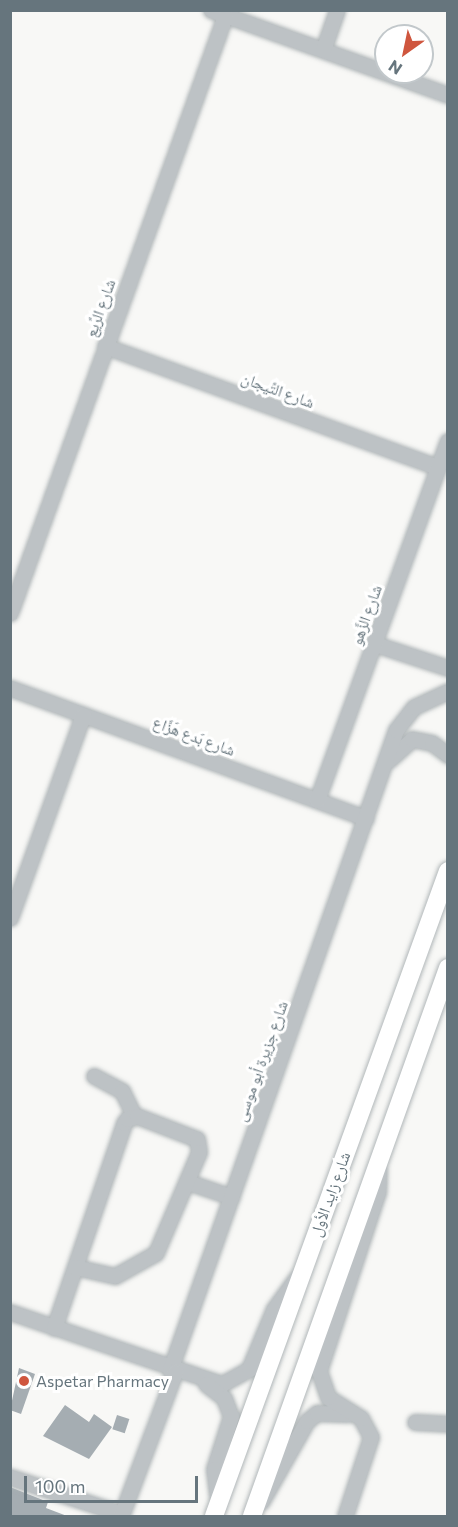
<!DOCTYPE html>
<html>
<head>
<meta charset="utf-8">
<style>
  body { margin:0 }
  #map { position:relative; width:458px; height:1527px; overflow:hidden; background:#f8f8f6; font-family:Commissioner,"Noto Naskh Arabic",sans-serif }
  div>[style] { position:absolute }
  .building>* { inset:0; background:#a5adb2; transform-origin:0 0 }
  .roads { filter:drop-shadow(0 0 2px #b1b7b9) drop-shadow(0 0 2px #b1b7b9) }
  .minor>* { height:15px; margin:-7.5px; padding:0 7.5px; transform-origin:7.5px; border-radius:7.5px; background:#bdc2c5 }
  .major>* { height:18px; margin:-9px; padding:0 9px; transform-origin:9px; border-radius:9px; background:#fff }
  .dots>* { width:16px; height:16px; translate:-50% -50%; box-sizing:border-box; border:3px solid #fff; border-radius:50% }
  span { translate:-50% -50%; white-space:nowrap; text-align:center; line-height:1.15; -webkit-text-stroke:6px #fff; paint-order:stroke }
  .street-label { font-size:16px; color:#66757d }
  .poi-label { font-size:16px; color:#66757d }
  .left { translate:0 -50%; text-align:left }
  .frame { position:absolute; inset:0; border:12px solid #66757d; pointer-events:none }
  .north { position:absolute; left:374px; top:24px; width:60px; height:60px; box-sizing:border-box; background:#fff; border:2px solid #c2c8cb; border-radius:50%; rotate:213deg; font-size:16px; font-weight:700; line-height:24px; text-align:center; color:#66757d }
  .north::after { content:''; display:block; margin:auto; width:21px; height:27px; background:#cf563e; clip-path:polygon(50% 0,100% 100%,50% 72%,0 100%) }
  .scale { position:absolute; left:24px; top:1476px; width:174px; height:27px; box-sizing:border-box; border:3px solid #66757d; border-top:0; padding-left:8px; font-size:18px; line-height:21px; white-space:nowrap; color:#66757d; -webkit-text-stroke:4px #fff; paint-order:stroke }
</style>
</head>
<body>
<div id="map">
  <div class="building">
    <div style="clip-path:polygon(19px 1368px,35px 1374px,21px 1414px,10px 1410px)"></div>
    <div style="clip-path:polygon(65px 1405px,89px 1422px,94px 1414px,112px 1427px,89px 1459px,43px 1436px)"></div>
    <div style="left:117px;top:1415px;width:13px;height:15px;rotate:18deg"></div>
    <div style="clip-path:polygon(10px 1487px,48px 1502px,46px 1508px,67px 1516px,10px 1516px)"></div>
  </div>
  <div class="roads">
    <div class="minor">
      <div style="left:211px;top:10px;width:252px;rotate:19.7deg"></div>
      <div style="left:323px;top:50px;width:42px;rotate:-70.7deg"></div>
      <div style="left:105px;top:346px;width:354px;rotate:20deg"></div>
      <div style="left:10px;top:613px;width:635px;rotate:-70.19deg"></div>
      <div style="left:375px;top:644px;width:77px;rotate:18.2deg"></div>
      <div style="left:10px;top:688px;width:379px;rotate:20.1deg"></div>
      <div style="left:389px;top:760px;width:31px;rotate:-42deg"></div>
      <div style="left:412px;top:739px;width:20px;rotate:11deg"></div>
      <div style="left:432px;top:743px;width:20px;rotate:37deg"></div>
      <div style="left:317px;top:800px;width:382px;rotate:-70deg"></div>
      <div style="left:10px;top:918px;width:216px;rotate:-70.2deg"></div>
      <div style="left:94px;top:1076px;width:32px;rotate:28deg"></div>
      <div style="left:122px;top:1091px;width:28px;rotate:64deg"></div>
      <div style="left:188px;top:1182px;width:46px;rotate:18.8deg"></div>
      <div style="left:10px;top:1312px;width:224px;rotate:18.8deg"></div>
      <div style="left:222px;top:1384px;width:31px;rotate:-29deg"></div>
      <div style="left:249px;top:1369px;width:65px;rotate:-67.4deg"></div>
      <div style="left:274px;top:1309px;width:44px;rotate:-54.2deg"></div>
      <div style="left:54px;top:1328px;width:217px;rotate:-71.1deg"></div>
      <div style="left:124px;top:1123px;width:5px;rotate:-53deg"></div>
      <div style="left:127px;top:1119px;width:10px;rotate:-17deg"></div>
      <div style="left:137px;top:1116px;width:64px;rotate:21deg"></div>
      <div style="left:197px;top:1139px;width:13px;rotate:81deg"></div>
      <div style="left:199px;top:1152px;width:110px;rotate:113.1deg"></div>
      <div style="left:156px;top:1253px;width:47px;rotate:150.7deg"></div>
      <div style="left:115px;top:1276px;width:41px;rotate:-167.3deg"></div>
      <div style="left:170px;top:1370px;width:679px;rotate:-70.55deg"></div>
      <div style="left:396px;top:730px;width:29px;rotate:-52deg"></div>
      <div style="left:414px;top:707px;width:38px;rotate:-25deg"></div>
      <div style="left:206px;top:1384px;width:23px;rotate:38deg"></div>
      <div style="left:224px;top:1398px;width:19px;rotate:69deg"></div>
      <div style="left:231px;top:1416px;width:56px;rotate:107.8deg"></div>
      <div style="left:214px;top:1469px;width:35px;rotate:83deg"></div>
      <div style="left:415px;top:1422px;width:33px;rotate:3deg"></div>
      <div style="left:10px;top:1477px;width:118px;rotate:18.3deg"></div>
      <div style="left:261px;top:1502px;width:93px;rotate:-60.4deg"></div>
      <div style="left:307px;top:1421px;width:13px;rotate:-39deg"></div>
      <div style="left:317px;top:1413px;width:31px;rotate:2deg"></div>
      <div style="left:121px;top:1516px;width:154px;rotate:-69.4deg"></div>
      <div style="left:345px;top:1516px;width:83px;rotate:-71.8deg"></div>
      <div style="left:371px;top:1437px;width:21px;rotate:-118deg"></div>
      <div style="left:361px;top:1418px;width:39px;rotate:-148deg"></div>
      <div style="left:328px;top:1397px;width:28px;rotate:-109deg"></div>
      <div style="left:319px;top:1371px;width:188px;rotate:-71.8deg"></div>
      <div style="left:378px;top:1192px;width:23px;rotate:-88deg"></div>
    </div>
    <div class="major">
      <div style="left:214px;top:1516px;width:686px;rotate:-70.06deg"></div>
      <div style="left:252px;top:1516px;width:582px;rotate:-70.32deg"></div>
    </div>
  </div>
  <div class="dots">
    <div style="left:24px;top:1381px;background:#cf563e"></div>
  </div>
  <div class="street-label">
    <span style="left:100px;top:308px;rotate:-70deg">شارع الرِّيع</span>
    <span style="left:278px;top:390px;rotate:20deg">شارع التِّيجان</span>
    <span style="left:366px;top:615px;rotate:-70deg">شارع الزَّهو</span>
    <span style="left:194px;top:736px;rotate:20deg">شارع بَدع هَزَّاع</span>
    <span style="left:261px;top:1061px;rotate:-70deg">شارع جزيرة أبو موسى</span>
    <span style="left:330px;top:1194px;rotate:-70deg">شارع زايد الأول</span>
  </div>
  <div class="poi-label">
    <span class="left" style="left:36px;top:1381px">Aspetar Pharmacy</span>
  </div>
  <div class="frame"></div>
  <div class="north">N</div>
  <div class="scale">100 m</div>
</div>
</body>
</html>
